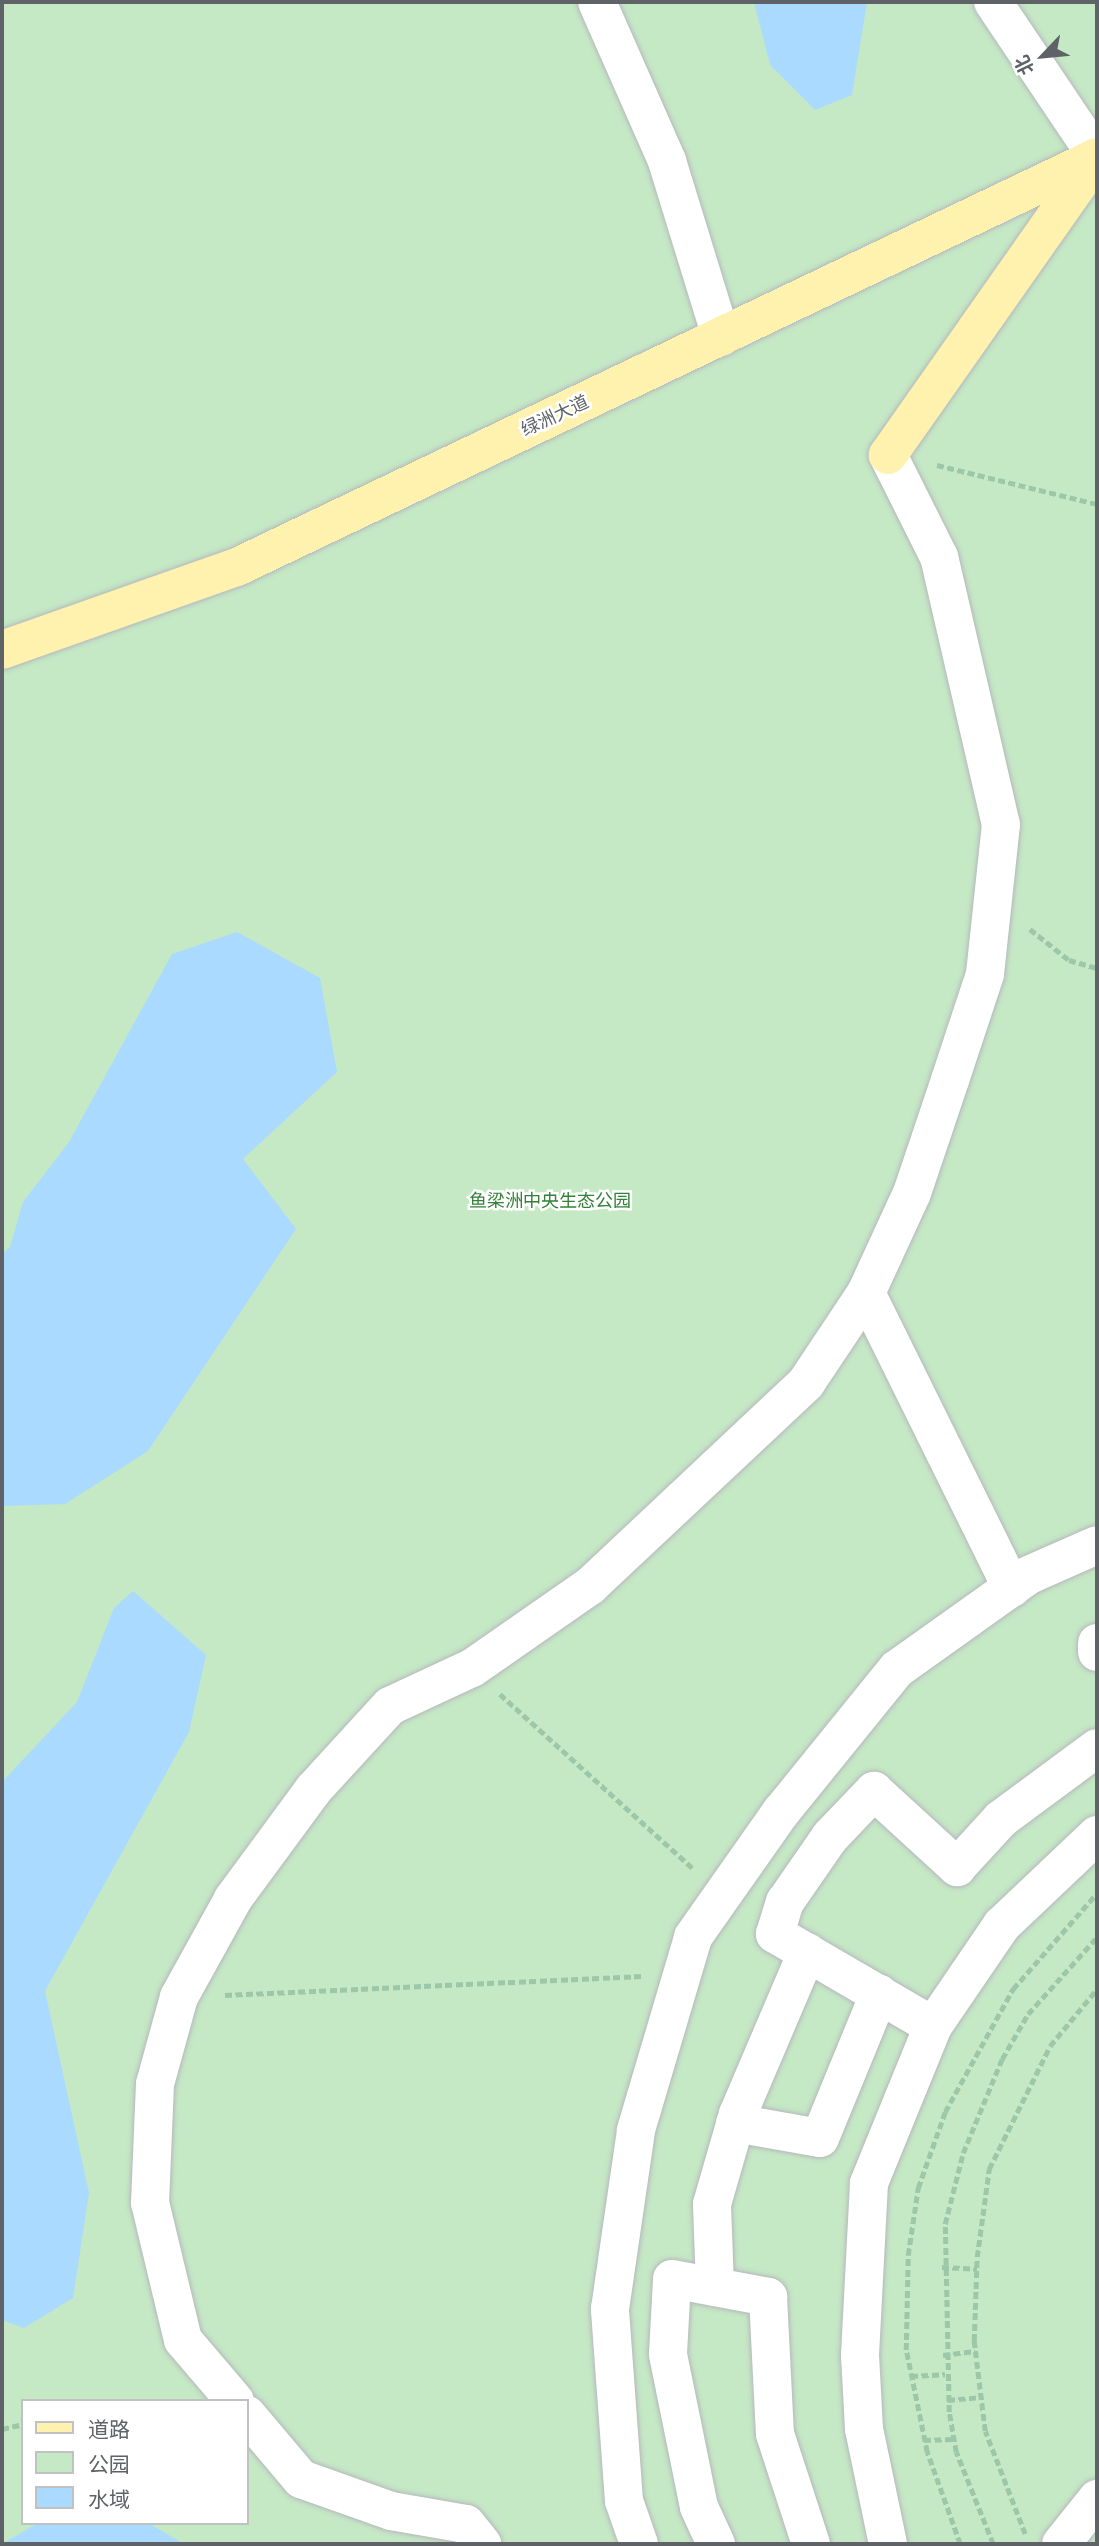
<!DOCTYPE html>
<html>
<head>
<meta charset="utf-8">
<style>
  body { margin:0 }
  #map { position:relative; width:1099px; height:2546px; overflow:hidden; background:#f1efe8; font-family:"PT Sans","Noto Sans SC",sans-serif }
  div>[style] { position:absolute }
  .green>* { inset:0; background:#c5e8c5 }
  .water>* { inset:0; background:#aadaff }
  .path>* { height:4.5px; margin-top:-2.25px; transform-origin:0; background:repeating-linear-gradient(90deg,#9cc7a9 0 7px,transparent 0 10.5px) }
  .roads { filter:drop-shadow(0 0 2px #b5b8bc) drop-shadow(0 0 2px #b5b8bc) }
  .minor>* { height:38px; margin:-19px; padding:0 19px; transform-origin:19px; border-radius:19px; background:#fff }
  .major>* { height:38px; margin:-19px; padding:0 19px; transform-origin:19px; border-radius:19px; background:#fff2af }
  span { translate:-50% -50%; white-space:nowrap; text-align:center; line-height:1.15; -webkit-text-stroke:5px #fff; paint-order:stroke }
  .street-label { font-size:18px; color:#5f6368 }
  .park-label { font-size:18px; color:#348238 }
  .frame { position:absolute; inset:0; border:4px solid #5f6368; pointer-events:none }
  .legend { position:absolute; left:21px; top:2399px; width:228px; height:126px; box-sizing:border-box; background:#fff; border:2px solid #bfc1c3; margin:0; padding:9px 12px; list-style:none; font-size:21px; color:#5f6368 }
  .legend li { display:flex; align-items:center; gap:14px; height:35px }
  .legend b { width:35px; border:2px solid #bfc1c3 }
  .north { position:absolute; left:1008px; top:21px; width:70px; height:70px; -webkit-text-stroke:5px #fff; paint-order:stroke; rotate:244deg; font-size:19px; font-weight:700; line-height:28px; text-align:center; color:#5f6368 }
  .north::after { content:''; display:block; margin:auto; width:24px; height:32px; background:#5f6368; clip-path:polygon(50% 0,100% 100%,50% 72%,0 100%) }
</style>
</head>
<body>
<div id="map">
  <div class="green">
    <div style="clip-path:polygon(evenodd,2px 2px,1097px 2px,1097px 2544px,2px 2544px,2px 2px,23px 2401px,247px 2401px,247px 2523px,23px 2523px,23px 2401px)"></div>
  </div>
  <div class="water">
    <div style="clip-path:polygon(754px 2px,867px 2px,852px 95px,815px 110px,770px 65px)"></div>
    <div style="clip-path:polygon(237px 932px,320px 978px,337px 1072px,243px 1159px,296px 1229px,148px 1451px,65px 1504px,3px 1506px,2px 1254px,10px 1247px,23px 1202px,69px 1142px,172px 954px)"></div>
    <div style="clip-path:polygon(133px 1591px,206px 1655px,189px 1732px,45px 1991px,89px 2193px,73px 2298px,24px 2328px,2px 2320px,2px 1782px,77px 1702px,114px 1608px)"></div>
    <div style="clip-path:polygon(38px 2523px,148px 2523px,184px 2544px,2px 2544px)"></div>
  </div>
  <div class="path">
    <div style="left:937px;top:465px;width:165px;rotate:13.7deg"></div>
    <div style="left:1030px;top:929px;width:50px;rotate:38.5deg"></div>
    <div style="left:1069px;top:960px;width:29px;rotate:16deg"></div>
    <div style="left:500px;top:1694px;width:261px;rotate:42.1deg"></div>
    <div style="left:225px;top:1995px;width:418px;rotate:-2.6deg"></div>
    <div style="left:942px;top:2267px;width:35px;rotate:3deg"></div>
    <div style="left:943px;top:2355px;width:32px;rotate:-7deg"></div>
    <div style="left:911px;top:2376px;width:34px;rotate:-3deg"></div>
    <div style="left:948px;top:2400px;width:33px;rotate:-5deg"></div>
    <div style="left:2px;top:2429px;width:22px;rotate:-13deg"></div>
    <div style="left:924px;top:2440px;width:29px;rotate:-2deg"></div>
    <div style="left:1025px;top:2534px;width:110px;rotate:-111.2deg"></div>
    <div style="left:985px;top:2431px;width:91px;rotate:-97deg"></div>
    <div style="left:974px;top:2341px;width:84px;rotate:-88deg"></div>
    <div style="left:977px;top:2257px;width:89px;rotate:-82.2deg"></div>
    <div style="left:989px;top:2169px;width:137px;rotate:-63.6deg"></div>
    <div style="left:1050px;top:2046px;width:74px;rotate:-50.5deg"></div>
    <div style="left:960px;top:2544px;width:98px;rotate:-109.7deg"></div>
    <div style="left:927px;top:2452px;width:104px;rotate:-101.6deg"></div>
    <div style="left:906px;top:2350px;width:95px;rotate:-88.8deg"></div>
    <div style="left:908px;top:2255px;width:68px;rotate:-81.5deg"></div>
    <div style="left:918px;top:2188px;width:81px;rotate:-70.4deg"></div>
    <div style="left:945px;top:2112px;width:141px;rotate:-61.1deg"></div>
    <div style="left:1013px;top:1989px;width:128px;rotate:-48.8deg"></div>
    <div style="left:993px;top:2544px;width:99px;rotate:-111.9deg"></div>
    <div style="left:956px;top:2452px;width:41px;rotate:-99.9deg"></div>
    <div style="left:949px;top:2412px;width:188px;rotate:-91.2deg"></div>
    <div style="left:945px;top:2224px;width:73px;rotate:-75.8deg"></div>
    <div style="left:963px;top:2153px;width:102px;rotate:-67.5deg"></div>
    <div style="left:1002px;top:2059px;width:52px;rotate:-60deg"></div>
    <div style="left:1028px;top:2014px;width:103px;rotate:-48.1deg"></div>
  </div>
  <div class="roads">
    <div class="minor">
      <div style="left:597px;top:2px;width:174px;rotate:66.2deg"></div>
      <div style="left:667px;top:161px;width:184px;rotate:72.9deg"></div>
      <div style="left:993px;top:2px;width:187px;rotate:56.1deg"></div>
      <div style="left:866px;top:1293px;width:329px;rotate:63.7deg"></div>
      <div style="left:1097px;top:1643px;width:9px;rotate:90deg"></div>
      <div style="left:933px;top:2026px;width:183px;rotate:-149.8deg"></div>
      <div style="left:775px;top:1934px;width:34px;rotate:-73deg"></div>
      <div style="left:785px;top:1902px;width:79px;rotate:-55.3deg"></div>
      <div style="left:830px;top:1837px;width:64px;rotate:-46.3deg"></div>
      <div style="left:874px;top:1791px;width:113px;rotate:42.5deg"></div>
      <div style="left:957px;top:1867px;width:65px;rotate:-47.5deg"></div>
      <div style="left:1001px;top:1819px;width:119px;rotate:-36.5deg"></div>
      <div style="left:735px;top:2123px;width:86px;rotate:10deg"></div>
      <div style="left:820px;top:2138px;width:156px;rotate:-67.7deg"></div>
      <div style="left:715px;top:2287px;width:83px;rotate:-92.1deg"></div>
      <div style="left:712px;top:2204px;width:94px;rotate:-73.9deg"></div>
      <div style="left:738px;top:2114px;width:176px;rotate:-66.9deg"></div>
      <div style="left:235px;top:2401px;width:80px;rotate:-130.4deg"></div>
      <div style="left:183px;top:2340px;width:141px;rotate:-103.5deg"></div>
      <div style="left:150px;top:2203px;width:119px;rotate:-87.6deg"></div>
      <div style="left:155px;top:2084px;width:90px;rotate:-74.6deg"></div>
      <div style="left:179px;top:1997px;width:112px;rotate:-61.1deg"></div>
      <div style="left:233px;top:1899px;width:135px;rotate:-53.7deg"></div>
      <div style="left:313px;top:1790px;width:114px;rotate:-47.5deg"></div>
      <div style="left:390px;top:1706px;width:90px;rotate:-24.9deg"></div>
      <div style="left:472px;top:1668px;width:144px;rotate:-34.8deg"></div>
      <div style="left:590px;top:1586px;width:296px;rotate:-43.2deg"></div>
      <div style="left:806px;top:1383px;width:108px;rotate:-56.3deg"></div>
      <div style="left:866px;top:1293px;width:110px;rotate:-65.3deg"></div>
      <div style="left:912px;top:1193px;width:119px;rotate:-71.4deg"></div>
      <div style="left:950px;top:1080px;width:112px;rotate:-71.7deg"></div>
      <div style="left:985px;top:974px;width:150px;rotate:-83.9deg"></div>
      <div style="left:1001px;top:825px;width:275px;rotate:-103deg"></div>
      <div style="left:939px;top:557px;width:114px;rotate:-116.6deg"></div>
      <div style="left:247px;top:2415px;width:84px;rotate:49.8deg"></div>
      <div style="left:301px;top:2479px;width:96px;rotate:19.6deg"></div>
      <div style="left:391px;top:2511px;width:76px;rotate:9.8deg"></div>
      <div style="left:466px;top:2524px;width:26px;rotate:51deg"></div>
      <div style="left:639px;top:2544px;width:46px;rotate:-109.2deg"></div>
      <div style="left:624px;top:2501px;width:193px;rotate:-94.2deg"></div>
      <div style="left:610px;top:2309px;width:181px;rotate:-81.7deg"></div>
      <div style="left:636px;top:2130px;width:201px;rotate:-73.5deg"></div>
      <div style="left:693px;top:1937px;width:153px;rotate:-54.9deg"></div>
      <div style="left:781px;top:1812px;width:184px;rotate:-51deg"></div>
      <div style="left:897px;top:1669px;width:162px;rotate:-35.5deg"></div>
      <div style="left:1029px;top:1575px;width:74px;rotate:-23.8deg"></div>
      <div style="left:716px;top:2544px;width:41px;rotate:-114.7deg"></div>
      <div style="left:699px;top:2507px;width:156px;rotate:-101.5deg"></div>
      <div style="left:668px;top:2354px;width:75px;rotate:-86.9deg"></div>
      <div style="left:672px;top:2279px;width:98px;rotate:10.6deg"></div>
      <div style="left:768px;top:2297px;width:137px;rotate:87.1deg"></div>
      <div style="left:775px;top:2434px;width:116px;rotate:71.9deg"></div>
      <div style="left:888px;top:2544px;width:117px;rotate:-101.8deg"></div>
      <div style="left:864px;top:2429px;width:74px;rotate:-93.1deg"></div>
      <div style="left:860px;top:2355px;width:172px;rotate:-87deg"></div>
      <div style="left:869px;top:2183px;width:170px;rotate:-67.8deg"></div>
      <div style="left:933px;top:2026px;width:122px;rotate:-55.7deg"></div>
      <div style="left:1002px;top:1925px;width:131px;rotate:-43.5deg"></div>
      <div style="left:1061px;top:2544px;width:58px;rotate:-51.3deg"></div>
    </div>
    <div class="major">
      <div style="left:888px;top:455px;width:362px;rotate:-54.9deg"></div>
      <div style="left:2px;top:650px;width:249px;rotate:-19.5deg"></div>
      <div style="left:237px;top:567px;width:953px;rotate:-25.49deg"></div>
    </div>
  </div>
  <div class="street-label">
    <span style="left:555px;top:416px;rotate:-25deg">绿洲大道</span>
  </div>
  <div class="park-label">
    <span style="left:550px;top:1201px">鱼梁洲中央生态公园</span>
  </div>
  <div class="frame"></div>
  <ul class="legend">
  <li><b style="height:9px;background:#fff2af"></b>道路</li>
  <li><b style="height:19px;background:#c5e8c5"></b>公园</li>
  <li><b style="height:19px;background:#aadaff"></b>水域</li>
  </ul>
  <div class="north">北</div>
</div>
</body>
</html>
